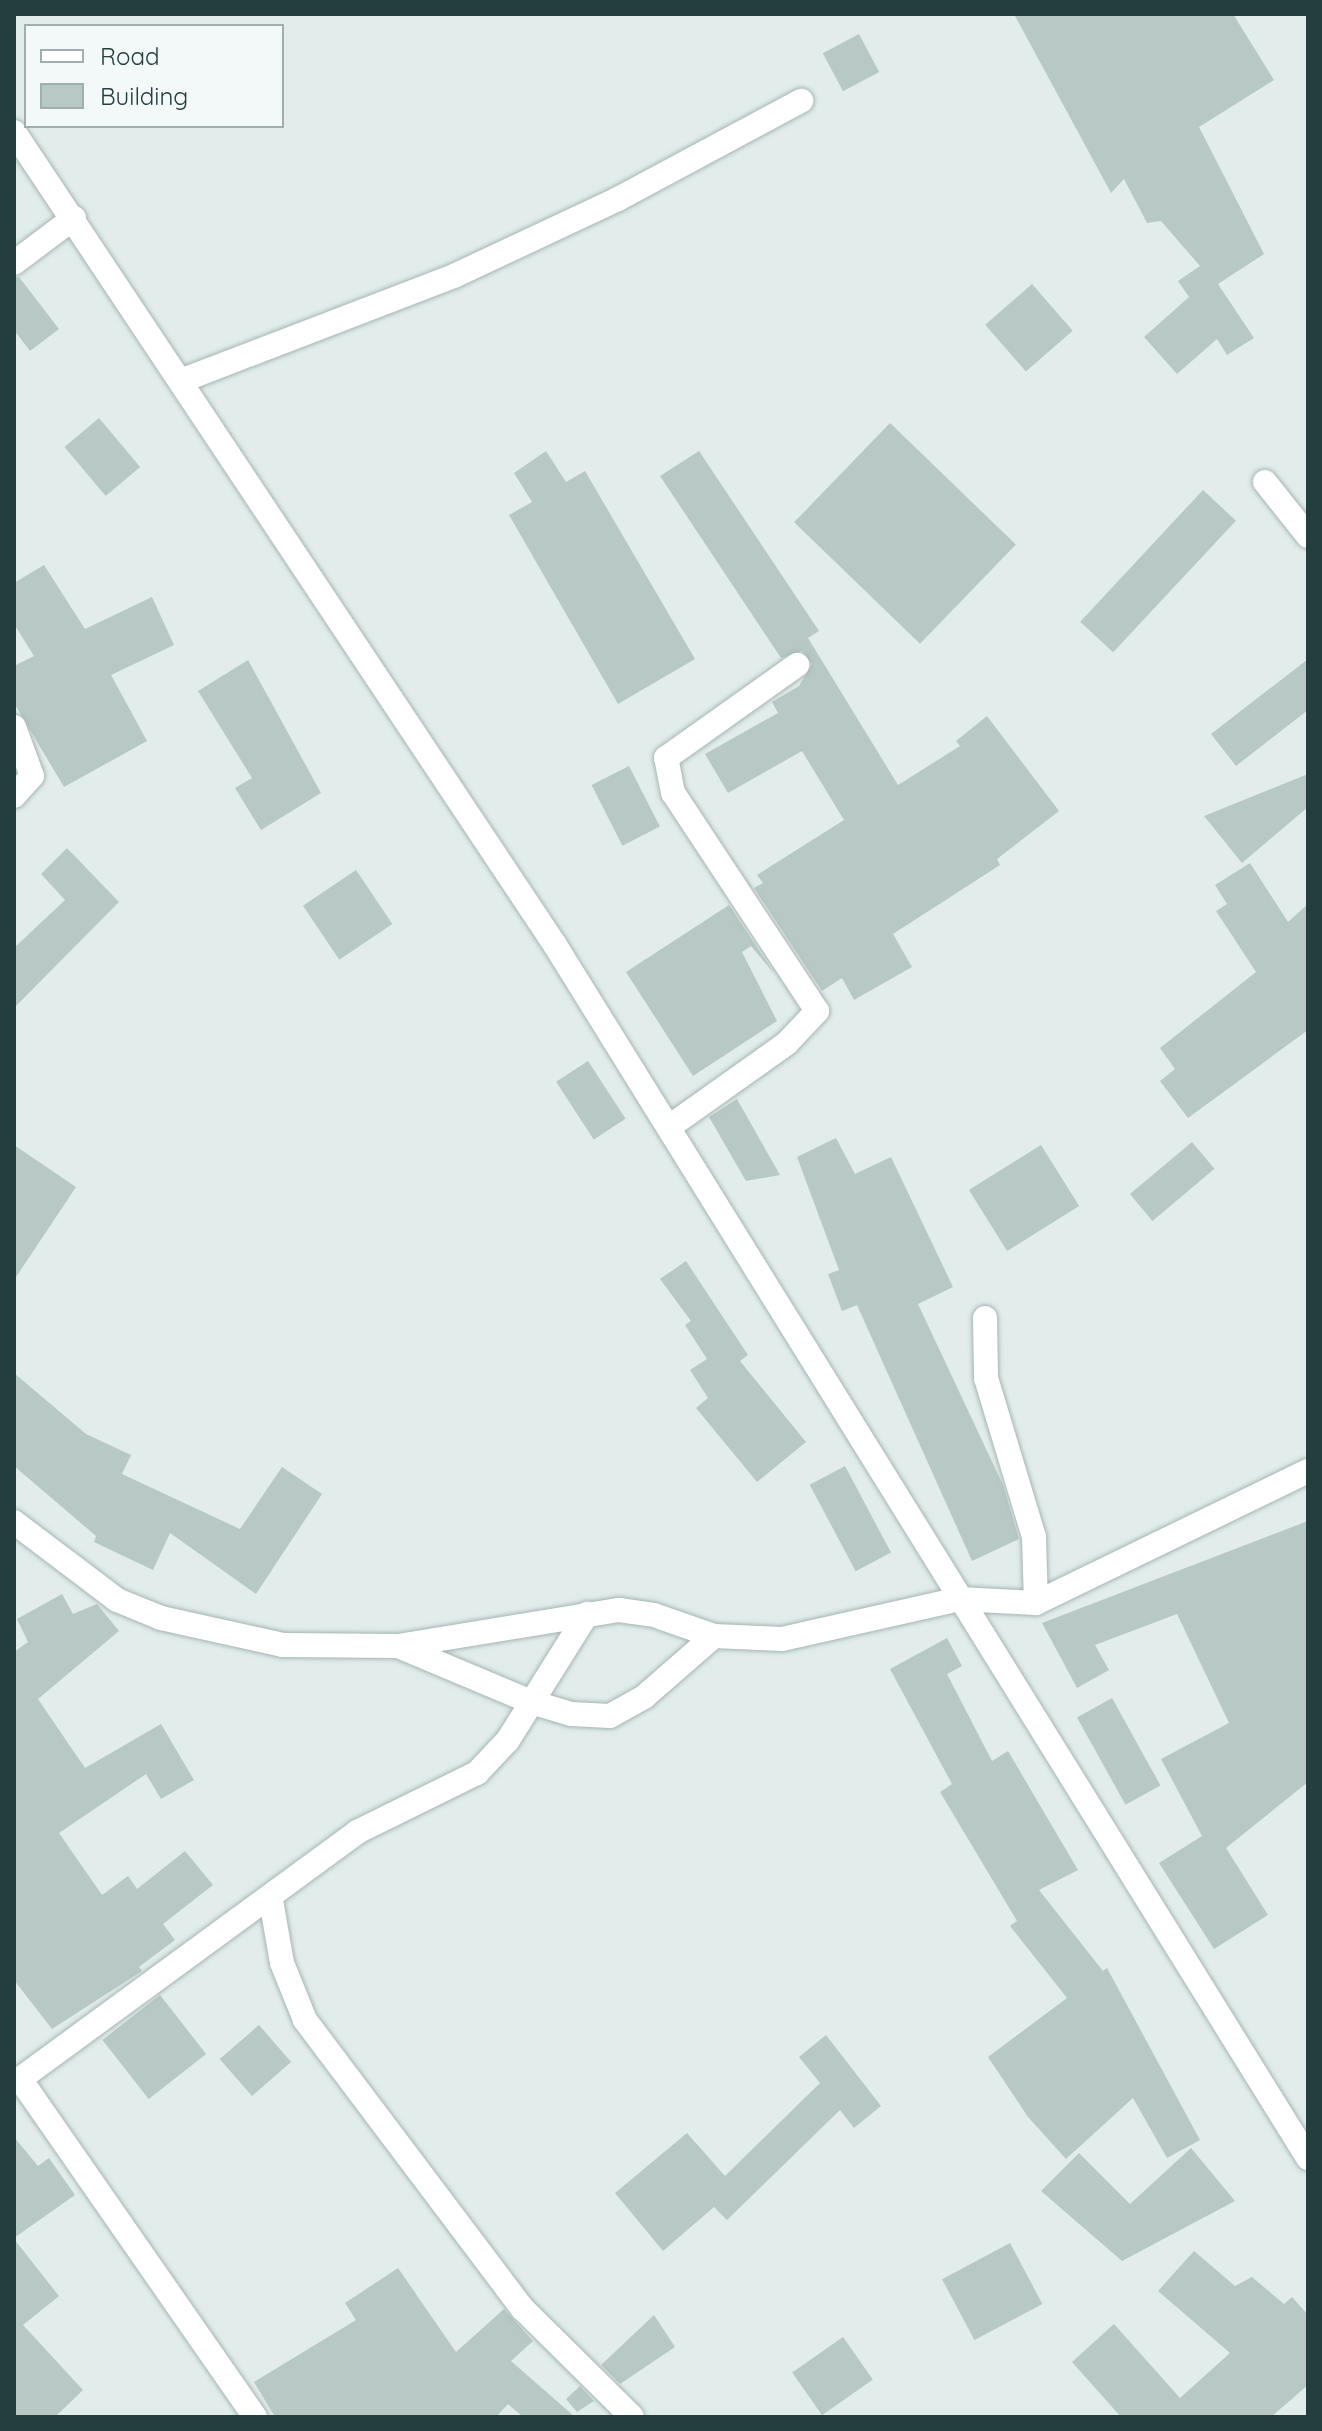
<!DOCTYPE html>
<html>
<head>
<meta charset="utf-8">
<style>
  body { margin:0 }
  #map { position:relative; width:1322px; height:2431px; overflow:hidden; background:#e2edeb; font-family:Quicksand,sans-serif }
  div>[style] { position:absolute }
  .building>* { inset:0; background:#b7c8c5; transform-origin:0 0 }
  .roads { filter:drop-shadow(0 0 2px #a5b5b4) drop-shadow(0 0 2px #a5b5b4) }
  .street>* { height:24px; margin:-12px; padding:0 12px; transform-origin:12px; border-radius:12px; background:#fff }
  span { translate:-50% -50%; white-space:nowrap; text-align:center; line-height:1.15; -webkit-text-stroke:7px #f3f9f8; paint-order:stroke }
  .frame { position:absolute; inset:0; border:16px solid #223f3e; pointer-events:none }
  .legend { position:absolute; left:24px; top:24px; width:260px; height:104px; box-sizing:border-box; background:#f3f9f8; border:2px solid #9fafae; margin:0; padding:10px 14px; list-style:none; font-size:24px; color:#223f3e }
  .legend li { display:flex; align-items:center; gap:16px; height:40px }
  .legend b { width:40px; border:2px solid #9fafae }
</style>
</head>
<body>
<div id="map">
  <div class="building">
    <div style="clip-path:polygon(1014px 14px,1233px 14px,1274px 80px,1199px 127px,1264px 254px,1218px 284px,1254px 338px,1227px 355px,1217px 339px,1177px 374px,1144px 337px,1189px 297px,1178px 281px,1200px 266px,1161px 221px,1147px 223px,1124px 179px,1111px 193px)"></div>
    <div style="left:859px;top:34px;width:43px;height:41px;rotate:62deg"></div>
    <div style="clip-path:polygon(19px 277px,59px 329px,30px 351px,14px 330px,14px 278px)"></div>
    <div style="left:1032px;top:284px;width:62px;height:62px;rotate:49deg"></div>
    <div style="left:99px;top:418px;width:64px;height:45px;rotate:50deg"></div>
    <div style="left:890px;top:423px;width:175px;height:138px;rotate:44deg"></div>
    <div style="clip-path:polygon(546px 451px,566px 482px,585px 471px,695px 659px,618px 704px,509px 515px,532px 502px,514px 473px)"></div>
    <div style="clip-path:polygon(699px 451px,819px 631px,808px 638px,898px 785px,960px 746px,956px 741px,987px 716px,1059px 811px,997px 859px,1000px 865px,893px 934px,912px 967px,854px 1000px,842px 978px,822px 991px,754px 888px,763px 883px,757px 875px,844px 820px,802px 751px,728px 793px,705px 754px,778px 713px,772px 702px,799px 686px,812px 664px,802px 651px,781px 658px,660px 476px)"></div>
    <div style="left:1203px;top:490px;width:45px;height:180px;rotate:43deg"></div>
    <div style="clip-path:polygon(44px 565px,85px 629px,152px 597px,174px 645px,111px 675px,147px 741px,64px 787px,14px 703px,14px 666px,34px 656px,14px 624px,14px 583px)"></div>
    <div style="clip-path:polygon(1308px 659px,1308px 710px,1236px 766px,1211px 734px)"></div>
    <div style="clip-path:polygon(248px 660px,321px 793px,261px 830px,235px 788px,252px 778px,198px 691px)"></div>
    <div style="left:629px;top:766px;width:68px;height:42px;rotate:63deg"></div>
    <div style="clip-path:polygon(1308px 774px,1308px 807px,1242px 863px,1204px 816px)"></div>
    <div style="clip-path:polygon(67px 848px,119px 902px,14px 1008px,14px 948px,65px 900px,41px 874px)"></div>
    <div style="clip-path:polygon(1250px 863px,1288px 922px,1308px 904px,1308px 1030px,1188px 1118px,1160px 1081px,1175px 1069px,1160px 1048px,1256px 972px,1216px 911px,1227px 904px,1215px 885px)"></div>
    <div style="left:356px;top:870px;width:65px;height:64px;rotate:56deg"></div>
    <div style="clip-path:polygon(729px 905px,774px 973px,751px 946px,742px 952px,777px 1021px,693px 1076px,626px 972px)"></div>
    <div style="left:588px;top:1061px;width:69px;height:38px;rotate:57deg"></div>
    <div style="clip-path:polygon(737px 1099px,780px 1175px,746px 1181px,709px 1117px)"></div>
    <div style="clip-path:polygon(836px 1138px,855px 1174px,891px 1157px,953px 1287px,918px 1304px,1003px 1485px,1019px 1539px,972px 1561px,857px 1305px,842px 1311px,828px 1274px,839px 1270px,797px 1157px)"></div>
    <div style="left:1192px;top:1142px;width:35px;height:81px;rotate:50deg"></div>
    <div style="clip-path:polygon(14px 1145px,76px 1187px,14px 1280px)"></div>
    <div style="left:1041px;top:1145px;width:72px;height:85px;rotate:58deg"></div>
    <div style="clip-path:polygon(686px 1261px,748px 1355px,740px 1361px,806px 1442px,757px 1482px,696px 1408px,708px 1398px,690px 1370px,707px 1359px,685px 1325px,691px 1321px,660px 1279px)"></div>
    <div style="clip-path:polygon(14px 1373px,86px 1434px,131px 1455px,122px 1474px,240px 1529px,282px 1467px,322px 1494px,256px 1594px,170px 1533px,153px 1570px,94px 1542px,96px 1536px,14px 1466px)"></div>
    <div style="left:845px;top:1466px;width:98px;height:40px;rotate:62deg"></div>
    <div style="clip-path:polygon(1308px 1521px,1308px 1782px,1226px 1848px,1268px 1915px,1214px 1949px,1159px 1863px,1202px 1836px,1161px 1759px,1229px 1723px,1177px 1614px,1095px 1645px,1109px 1670px,1077px 1688px,1042px 1623px)"></div>
    <div style="clip-path:polygon(62px 1594px,73px 1614px,97px 1604px,119px 1631px,38px 1699px,85px 1768px,161px 1724px,194px 1780px,161px 1799px,146px 1774px,59px 1833px,102px 1895px,128px 1876px,137px 1889px,185px 1851px,213px 1885px,163px 1924px,175px 1940px,139px 1967px,142px 1971px,52px 2029px,14px 1980px,14px 1652px,28px 1642px,17px 1619px)"></div>
    <div style="clip-path:polygon(947px 1638px,962px 1666px,947px 1674px,992px 1761px,1008px 1751px,1078px 1870px,1039px 1890px,1103px 1971px,1107px 1968px,1200px 2140px,1167px 2158px,1133px 2098px,1066px 2159px,1028px 2117px,988px 2057px,1067px 1998px,1010px 1926px,1017px 1921px,940px 1792px,952px 1784px,890px 1669px)"></div>
    <div style="left:1112px;top:1698px;width:100px;height:40px;rotate:61deg"></div>
    <div style="left:160px;top:1995px;width:75px;height:73px;rotate:52deg"></div>
    <div style="left:259px;top:2025px;width:49px;height:52px;rotate:49deg"></div>
    <div style="clip-path:polygon(826px 2035px,881px 2106px,854px 2128px,840px 2110px,727px 2220px,714px 2207px,663px 2251px,615px 2193px,687px 2133px,725px 2176px,820px 2083px,799px 2057px)"></div>
    <div style="clip-path:polygon(14px 2137px,38px 2166px,49px 2158px,75px 2195px,14px 2238px)"></div>
    <div style="clip-path:polygon(1191px 2148px,1235px 2201px,1122px 2261px,1041px 2191px,1079px 2153px,1130px 2204px)"></div>
    <div style="clip-path:polygon(14px 2239px,59px 2296px,23px 2325px,83px 2390px,55px 2417px,14px 2417px)"></div>
    <div style="left:1010px;top:2243px;width:69px;height:77px;rotate:62deg"></div>
    <div style="clip-path:polygon(1194px 2251px,1235px 2286px,1252px 2277px,1284px 2304px,1292px 2297px,1308px 2315px,1308px 2385px,1271px 2417px,1121px 2417px,1072px 2362px,1114px 2324px,1180px 2398px,1230px 2353px,1158px 2291px)"></div>
    <div style="clip-path:polygon(398px 2268px,456px 2352px,504px 2309px,533px 2341px,511px 2361px,575px 2417px,523px 2417px,508px 2404px,496px 2417px,275px 2417px,254px 2382px,356px 2320px,345px 2303px)"></div>
    <div style="clip-path:polygon(654px 2315px,675px 2347px,620px 2384px,601px 2365px)"></div>
    <div style="left:843px;top:2337px;width:52px;height:62px;rotate:55deg"></div>
    <div style="clip-path:polygon(580px 2386px,594px 2401px,577px 2412px,566px 2399px)"></div>
  </div>
  <div class="roads">
    <div class="street">
      <div style="left:14px;top:132px;width:977px;rotate:56.36deg"></div>
      <div style="left:555px;top:945px;width:1428px;rotate:58.17deg"></div>
      <div style="left:14px;top:263px;width:75px;rotate:-36.9deg"></div>
      <div style="left:183px;top:380px;width:292px;rotate:-21deg"></div>
      <div style="left:456px;top:275px;width:179px;rotate:-25.1deg"></div>
      <div style="left:618px;top:199px;width:208px;rotate:-28.2deg"></div>
      <div style="left:1265px;top:482px;width:69px;rotate:51.5deg"></div>
      <div style="left:14px;top:727px;width:52px;rotate:69.8deg"></div>
      <div style="left:32px;top:776px;width:27px;rotate:132deg"></div>
      <div style="left:669px;top:1127px;width:145px;rotate:-35.4deg"></div>
      <div style="left:787px;top:1043px;width:44px;rotate:-46.8deg"></div>
      <div style="left:817px;top:1011px;width:261px;rotate:-123.4deg"></div>
      <div style="left:673px;top:793px;width:36px;rotate:-101deg"></div>
      <div style="left:666px;top:758px;width:161px;rotate:-35.4deg"></div>
      <div style="left:985px;top:1318px;width:60px;rotate:89deg"></div>
      <div style="left:986px;top:1378px;width:166px;rotate:73.2deg"></div>
      <div style="left:1034px;top:1537px;width:66px;rotate:88.3deg"></div>
      <div style="left:14px;top:1522px;width:129px;rotate:37.1deg"></div>
      <div style="left:117px;top:1600px;width:48px;rotate:22.2deg"></div>
      <div style="left:161px;top:1618px;width:125px;rotate:12.5deg"></div>
      <div style="left:283px;top:1645px;width:115px;rotate:0.5deg"></div>
      <div style="left:398px;top:1646px;width:224px;rotate:-9.3deg"></div>
      <div style="left:619px;top:1610px;width:35px;rotate:8deg"></div>
      <div style="left:654px;top:1615px;width:64px;rotate:19.3deg"></div>
      <div style="left:714px;top:1636px;width:68px;rotate:2.5deg"></div>
      <div style="left:782px;top:1639px;width:181px;rotate:-12.7deg"></div>
      <div style="left:959px;top:1599px;width:77px;rotate:3deg"></div>
      <div style="left:1036px;top:1603px;width:302px;rotate:-25.9deg"></div>
      <div style="left:398px;top:1646px;width:144px;rotate:22.8deg"></div>
      <div style="left:531px;top:1702px;width:42px;rotate:16.7deg"></div>
      <div style="left:571px;top:1714px;width:39px;rotate:3deg"></div>
      <div style="left:610px;top:1716px;width:39px;rotate:-29deg"></div>
      <div style="left:644px;top:1697px;width:93px;rotate:-41.1deg"></div>
      <div style="left:271px;top:1900px;width:64px;rotate:80.1deg"></div>
      <div style="left:282px;top:1963px;width:61px;rotate:68deg"></div>
      <div style="left:305px;top:2020px;width:362px;rotate:53deg"></div>
      <div style="left:523px;top:2309px;width:153px;rotate:44.7deg"></div>
      <div style="left:255px;top:2417px;width:412px;rotate:-124.8deg"></div>
      <div style="left:20px;top:2079px;width:418px;rotate:-36.2deg"></div>
      <div style="left:357px;top:1832px;width:134px;rotate:-26.2deg"></div>
      <div style="left:477px;top:1773px;width:45px;rotate:-46.8deg"></div>
      <div style="left:508px;top:1740px;width:149px;rotate:-57.9deg"></div>
    </div>
  </div>
  <div class="frame"></div>
  <ul class="legend">
  <li><b style="height:10px;background:#fff"></b>Road</li>
  <li><b style="height:22px;background:#b7c8c5"></b>Building</li>
  </ul>
</div>
</body>
</html>
